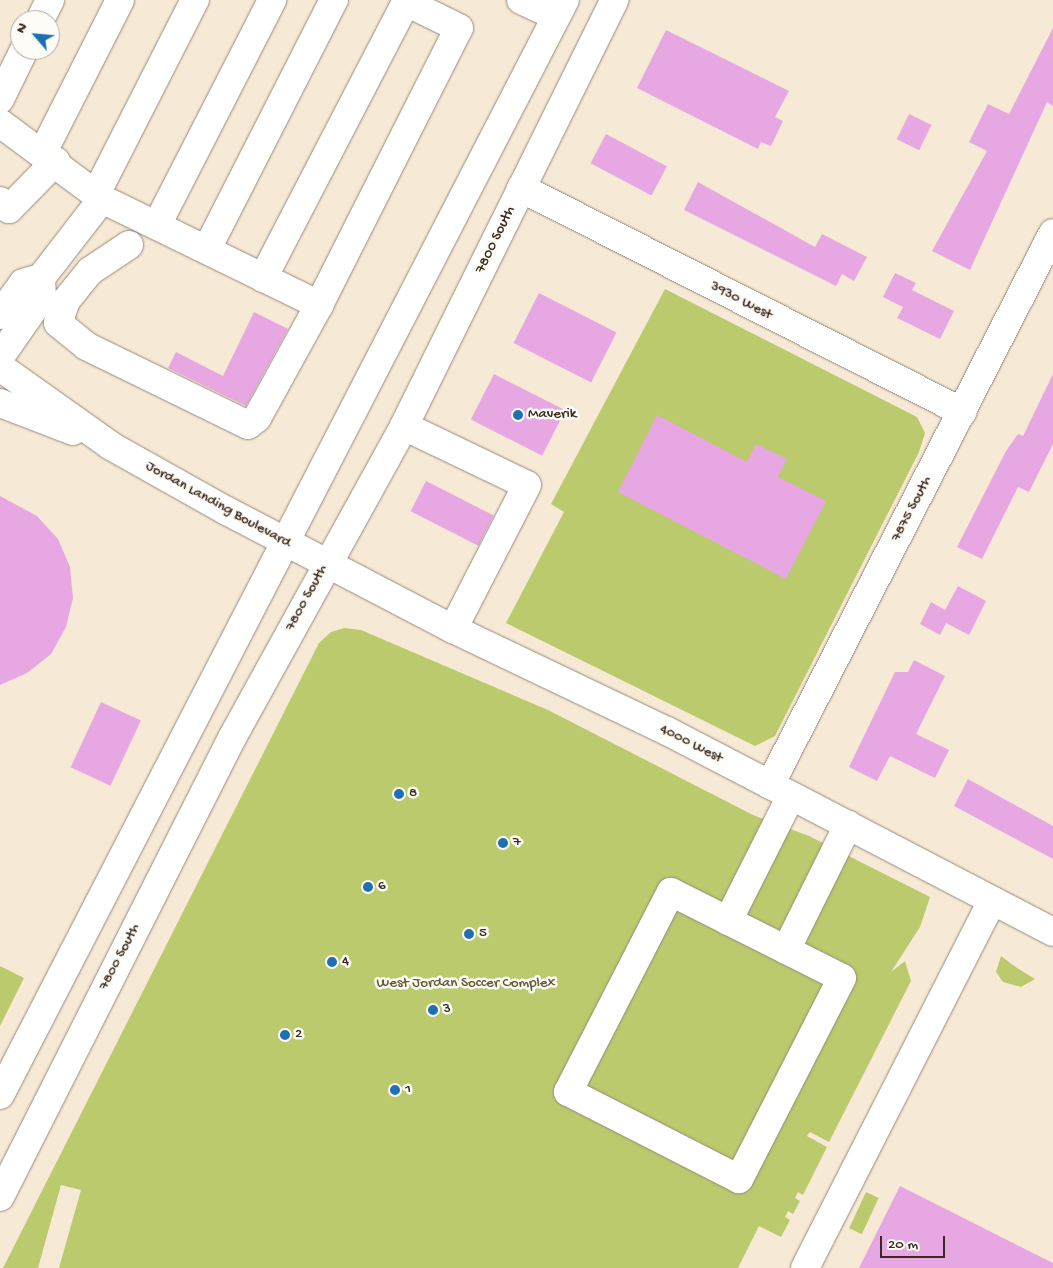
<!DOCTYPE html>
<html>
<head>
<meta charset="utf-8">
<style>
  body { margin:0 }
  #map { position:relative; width:1053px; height:1268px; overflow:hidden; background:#f6ead6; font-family:"Gochi Hand",sans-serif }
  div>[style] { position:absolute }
  .green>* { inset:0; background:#bbca6c; transform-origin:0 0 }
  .building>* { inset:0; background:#e7a7e2; transform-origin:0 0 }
  .roads { filter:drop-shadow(0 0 1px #988a7a) drop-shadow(0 0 1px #988a7a) }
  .minor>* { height:28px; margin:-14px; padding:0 14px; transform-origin:14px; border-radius:14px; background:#fff }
  .major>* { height:28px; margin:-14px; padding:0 14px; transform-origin:14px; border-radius:14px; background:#fff }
  .dots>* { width:14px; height:14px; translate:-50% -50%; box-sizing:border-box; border:2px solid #fdfcf7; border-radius:50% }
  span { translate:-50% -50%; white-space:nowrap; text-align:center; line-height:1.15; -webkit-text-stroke:5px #fdfcf7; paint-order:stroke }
  .street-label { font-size:15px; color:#3b2a1e }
  .poi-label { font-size:15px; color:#3b2a1e }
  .left { translate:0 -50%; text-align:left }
  .park-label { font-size:15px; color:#615a35 }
  .north { position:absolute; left:10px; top:10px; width:50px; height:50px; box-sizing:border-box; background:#fdfcf7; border:1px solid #afa8a0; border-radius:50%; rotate:297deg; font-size:14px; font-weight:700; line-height:20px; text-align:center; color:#3b2a1e }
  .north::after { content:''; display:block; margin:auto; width:18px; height:22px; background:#1f6fb2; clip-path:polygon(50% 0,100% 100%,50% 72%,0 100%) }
  .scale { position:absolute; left:880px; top:1236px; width:65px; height:22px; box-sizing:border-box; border:2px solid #3b2a1e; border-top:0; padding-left:6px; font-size:15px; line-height:18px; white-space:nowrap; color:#3b2a1e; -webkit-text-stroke:4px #fdfcf7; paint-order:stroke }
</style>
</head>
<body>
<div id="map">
  <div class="green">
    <div style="clip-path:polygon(665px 289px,917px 417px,925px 433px,919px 452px,775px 736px,755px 746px,506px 623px,564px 512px,551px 504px)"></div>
    <div style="clip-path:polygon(344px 628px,361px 630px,548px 710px,753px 815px,809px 836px,930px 897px,920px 927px,891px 972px,905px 961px,911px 981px,829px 1142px,810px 1132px,807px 1136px,827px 1147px,803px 1195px,798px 1192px,795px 1198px,800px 1201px,793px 1214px,788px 1211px,785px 1217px,790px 1220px,781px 1237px,759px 1226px,738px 1268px,59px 1268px,81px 1190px,61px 1185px,38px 1268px,3px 1268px,319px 643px,331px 632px)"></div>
    <div style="clip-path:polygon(1001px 956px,1017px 968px,1035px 979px,1021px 987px,1003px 982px,996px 972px)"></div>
    <div style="clip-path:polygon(0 966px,24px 978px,0 1026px)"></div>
    <div style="left:866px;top:1192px;width:14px;height:40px;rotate:25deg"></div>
  </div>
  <div class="building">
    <div style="clip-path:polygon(1053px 28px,1053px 106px,1047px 102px,970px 270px,932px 251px,987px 151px,969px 142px,988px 104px,1009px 114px)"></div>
    <div style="clip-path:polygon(666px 30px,789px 91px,775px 117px,783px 121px,771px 146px,761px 142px,758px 149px,637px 88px)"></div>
    <div style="left:909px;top:114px;width:25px;height:28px;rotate:26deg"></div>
    <div style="left:606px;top:134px;width:69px;height:33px;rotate:28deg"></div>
    <div style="clip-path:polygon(698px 182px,815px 247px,822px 234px,867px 257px,854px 281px,842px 274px,836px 286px,684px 210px)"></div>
    <div style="clip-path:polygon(895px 273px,916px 283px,912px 290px,954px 311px,940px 339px,897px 318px,903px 307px,883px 297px)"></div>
    <div style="left:539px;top:293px;width:87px;height:56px;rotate:27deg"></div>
    <div style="clip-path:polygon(254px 312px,288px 329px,246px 406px,168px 368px,176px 352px,223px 376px)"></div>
    <div style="left:494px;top:374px;width:80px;height:51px;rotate:27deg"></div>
    <div style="clip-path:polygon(1053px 374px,1053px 444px,1029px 492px,1018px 487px,982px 559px,957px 547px,1006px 451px,1018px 434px,1023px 436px)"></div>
    <div style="clip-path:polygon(657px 415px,747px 462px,756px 444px,787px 459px,778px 477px,826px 501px,786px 579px,618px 492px)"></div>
    <div style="left:426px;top:481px;width:76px;height:34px;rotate:27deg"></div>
    <div style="clip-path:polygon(0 496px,37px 516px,58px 539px,70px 567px,73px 598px,66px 627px,51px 654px,27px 673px,0 685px)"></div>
    <div style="clip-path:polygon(958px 586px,986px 601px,969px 635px,946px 623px,940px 635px,920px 624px,931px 602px,945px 610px)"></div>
    <div style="clip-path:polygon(914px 660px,945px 676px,916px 734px,949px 750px,935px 778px,890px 756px,877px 781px,849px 767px,895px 672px,908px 672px)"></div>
    <div style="left:101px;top:702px;width:44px;height:72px;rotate:25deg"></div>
    <div style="clip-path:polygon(968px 779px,1053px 826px,1053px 859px,954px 806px)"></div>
    <div style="clip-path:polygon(900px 1186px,1053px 1263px,1053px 1268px,859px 1268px)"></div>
  </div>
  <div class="roads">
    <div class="minor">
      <div style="left:521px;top:0;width:38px;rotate:25deg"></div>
      <div style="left:40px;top:20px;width:22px;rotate:-63deg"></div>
      <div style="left:0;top:99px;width:55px;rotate:-63.9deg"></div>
      <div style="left:0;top:123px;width:127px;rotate:36.7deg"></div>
      <div style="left:102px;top:199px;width:242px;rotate:26deg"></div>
      <div style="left:43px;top:152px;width:170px;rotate:-63.1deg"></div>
      <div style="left:521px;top:188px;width:495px;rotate:26.9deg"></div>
      <div style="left:96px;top:194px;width:218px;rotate:-63deg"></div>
      <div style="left:0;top:201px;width:12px;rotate:42deg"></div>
      <div style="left:9px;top:209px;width:67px;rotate:-45.6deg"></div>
      <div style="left:157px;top:225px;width:253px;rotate:-62.9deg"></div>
      <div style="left:129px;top:245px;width:47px;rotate:146.3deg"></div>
      <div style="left:90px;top:271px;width:38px;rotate:129deg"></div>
      <div style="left:66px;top:301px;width:23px;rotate:110deg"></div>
      <div style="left:58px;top:323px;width:36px;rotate:39deg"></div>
      <div style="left:86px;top:346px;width:180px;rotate:26deg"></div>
      <div style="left:248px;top:425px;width:11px;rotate:-38deg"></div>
      <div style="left:257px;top:418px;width:129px;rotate:-61.2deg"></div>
      <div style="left:319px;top:305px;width:310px;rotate:-63.2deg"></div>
      <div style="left:459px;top:28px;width:59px;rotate:-153.9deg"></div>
      <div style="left:207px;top:249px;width:280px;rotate:-63deg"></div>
      <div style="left:263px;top:278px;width:313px;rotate:-62.6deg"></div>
      <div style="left:0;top:315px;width:39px;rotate:-54deg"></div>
      <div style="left:23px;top:283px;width:19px;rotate:-16deg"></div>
      <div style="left:41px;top:278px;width:100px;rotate:-52.3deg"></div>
      <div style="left:0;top:357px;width:73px;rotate:-55deg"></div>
      <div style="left:42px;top:297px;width:19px;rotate:-93deg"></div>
      <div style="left:404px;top:426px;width:136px;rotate:25.6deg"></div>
      <div style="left:527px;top:485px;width:162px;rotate:117.2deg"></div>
      <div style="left:770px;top:785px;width:620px;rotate:-62.86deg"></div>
      <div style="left:671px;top:892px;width:191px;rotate:26.7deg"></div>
      <div style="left:842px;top:978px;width:226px;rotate:117.1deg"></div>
      <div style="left:739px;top:1179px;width:192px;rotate:-153deg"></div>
      <div style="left:568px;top:1092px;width:225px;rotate:-62.8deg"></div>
      <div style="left:728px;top:921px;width:140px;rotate:-63.3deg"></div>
      <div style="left:786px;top:950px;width:140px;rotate:-63.6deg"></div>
      <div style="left:805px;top:1268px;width:412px;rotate:-63deg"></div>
    </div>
    <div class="major">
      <div style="left:0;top:367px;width:136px;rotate:35.4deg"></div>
      <div style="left:111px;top:446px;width:133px;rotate:29.3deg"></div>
      <div style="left:227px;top:511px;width:255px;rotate:27.6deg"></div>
      <div style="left:453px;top:629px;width:237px;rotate:25.5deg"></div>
      <div style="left:667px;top:731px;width:435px;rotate:27.5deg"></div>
      <div style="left:0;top:403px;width:78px;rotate:21deg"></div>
      <div style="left:0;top:1095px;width:1232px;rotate:-62.71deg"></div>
      <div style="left:0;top:1197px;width:514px;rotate:-63.19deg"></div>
      <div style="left:232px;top:738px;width:356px;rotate:-61.1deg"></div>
      <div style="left:404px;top:426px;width:475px;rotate:-63.7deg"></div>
    </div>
  </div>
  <div class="dots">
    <div style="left:518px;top:415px;background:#1f6fb2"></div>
    <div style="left:399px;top:794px;background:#1f6fb2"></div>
    <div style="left:503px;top:843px;background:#1f6fb2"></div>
    <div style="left:368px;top:887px;background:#1f6fb2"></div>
    <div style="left:469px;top:934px;background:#1f6fb2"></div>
    <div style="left:332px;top:962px;background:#1f6fb2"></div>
    <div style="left:433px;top:1010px;background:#1f6fb2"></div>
    <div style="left:285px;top:1035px;background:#1f6fb2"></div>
    <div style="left:395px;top:1090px;background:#1f6fb2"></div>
  </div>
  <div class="street-label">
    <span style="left:496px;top:240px;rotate:-64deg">7800 South</span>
    <span style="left:741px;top:301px;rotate:27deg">3930 West</span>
    <span style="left:218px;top:505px;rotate:29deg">Jordan Landing Boulevard</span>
    <span style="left:912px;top:509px;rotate:-63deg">7875 South</span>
    <span style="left:307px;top:598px;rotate:-62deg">7800 South</span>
    <span style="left:691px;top:744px;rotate:27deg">4000 West</span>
    <span style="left:120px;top:957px;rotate:-63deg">7800 South</span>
  </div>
  <div class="poi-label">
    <span class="left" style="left:528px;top:415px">Maverik</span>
    <span class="left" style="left:409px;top:794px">8</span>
    <span class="left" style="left:513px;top:843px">7</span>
    <span class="left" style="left:378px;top:887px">6</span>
    <span class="left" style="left:479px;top:934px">5</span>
    <span class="left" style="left:342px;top:962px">4</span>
    <span class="left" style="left:443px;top:1010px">3</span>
    <span class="left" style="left:295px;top:1035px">2</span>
    <span class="left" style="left:405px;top:1090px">1</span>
  </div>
  <div class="park-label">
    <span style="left:466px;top:984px">West Jordan Soccer Complex</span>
  </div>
  <div class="north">N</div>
  <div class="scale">20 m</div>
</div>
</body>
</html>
